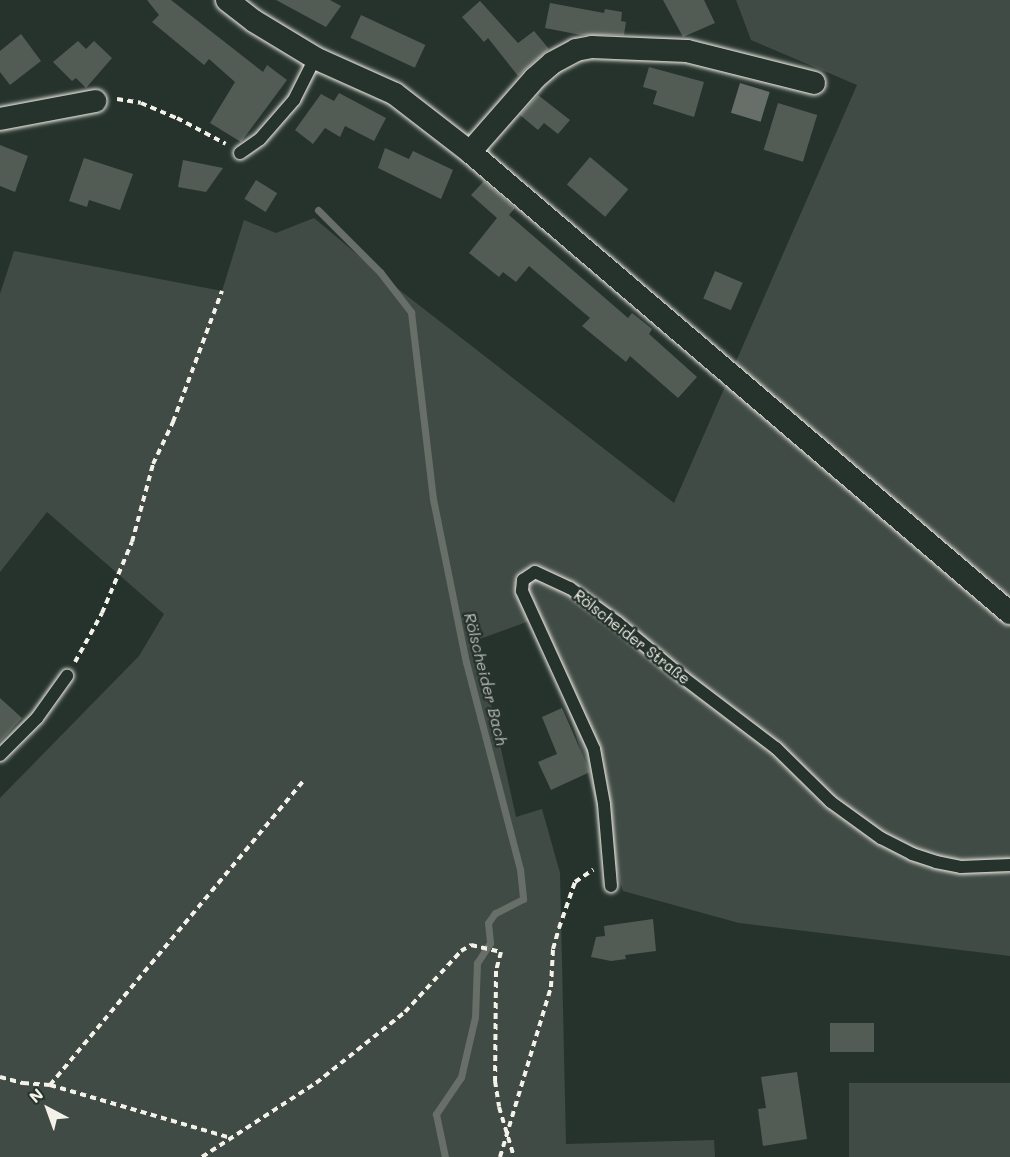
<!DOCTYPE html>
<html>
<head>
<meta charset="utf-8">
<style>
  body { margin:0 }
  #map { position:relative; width:1010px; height:1157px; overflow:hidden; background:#26332d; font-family:Mali,sans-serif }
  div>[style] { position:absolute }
  .green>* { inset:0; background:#414b45; transform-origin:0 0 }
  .water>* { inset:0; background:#676f68; transform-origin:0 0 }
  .stream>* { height:7px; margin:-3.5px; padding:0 3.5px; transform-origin:3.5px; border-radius:3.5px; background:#676f68 }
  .building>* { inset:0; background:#525c55; transform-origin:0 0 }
  .path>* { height:4px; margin-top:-2px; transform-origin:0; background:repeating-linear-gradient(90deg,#f4f1e8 0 6px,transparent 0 10.5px) }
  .roads { filter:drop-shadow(0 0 2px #f4f1e8) drop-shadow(0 0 2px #f4f1e8) }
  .service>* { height:12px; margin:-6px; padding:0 6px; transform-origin:6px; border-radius:6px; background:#26332d }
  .minor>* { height:22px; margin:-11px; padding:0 11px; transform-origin:11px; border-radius:11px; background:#26332d }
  span { translate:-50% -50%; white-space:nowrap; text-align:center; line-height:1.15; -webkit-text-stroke:5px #26332d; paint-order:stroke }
  .street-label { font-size:15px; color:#f4f1e8 }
  .water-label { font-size:16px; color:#bcbdb5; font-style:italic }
  .north { position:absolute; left:18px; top:1079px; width:60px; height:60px; -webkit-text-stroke:4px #26332d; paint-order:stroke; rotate:319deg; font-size:16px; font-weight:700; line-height:24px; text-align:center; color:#f4f1e8 }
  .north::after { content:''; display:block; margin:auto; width:21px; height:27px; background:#f4f1e8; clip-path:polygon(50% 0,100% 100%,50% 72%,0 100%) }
</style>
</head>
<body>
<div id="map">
  <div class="green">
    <div style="clip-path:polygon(736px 0,1010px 0,1010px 956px,739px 923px,623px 891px,540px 617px,477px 640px,516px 817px,542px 809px,560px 873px,566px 1144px,714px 1140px,715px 1157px,0 1157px,0 798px,139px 656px,164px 614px,47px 512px,0 572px,0 294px,14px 251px,222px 291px,244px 220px,276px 233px,314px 218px,402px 292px,674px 503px,857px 85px,751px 40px)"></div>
    <div style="left:1010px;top:1083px;width:74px;height:161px;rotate:90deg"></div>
  </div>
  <div class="water">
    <div style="left:740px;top:83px;width:31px;height:31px;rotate:17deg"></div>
  </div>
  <div class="stream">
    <div style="left:318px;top:210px;width:88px;rotate:45deg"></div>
    <div style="left:380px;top:272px;width:51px;rotate:52.2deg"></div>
    <div style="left:411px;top:312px;width:188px;rotate:83.3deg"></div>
    <div style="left:433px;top:499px;width:166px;rotate:78.6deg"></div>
    <div style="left:466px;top:662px;width:214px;rotate:75.4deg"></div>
    <div style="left:520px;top:869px;width:30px;rotate:84deg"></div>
    <div style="left:523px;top:899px;width:31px;rotate:153deg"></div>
    <div style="left:495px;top:913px;width:12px;rotate:125deg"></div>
    <div style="left:488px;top:923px;width:20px;rotate:84deg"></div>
    <div style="left:490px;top:943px;width:24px;rotate:123deg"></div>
    <div style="left:477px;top:963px;width:54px;rotate:92.1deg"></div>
    <div style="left:475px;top:1017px;width:62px;rotate:103.1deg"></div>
    <div style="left:461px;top:1077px;width:45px;rotate:124deg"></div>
    <div style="left:436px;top:1114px;width:44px;rotate:78.2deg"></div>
  </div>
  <div class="building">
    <div style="clip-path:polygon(147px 0,171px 0,263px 72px,267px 65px,287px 80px,241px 142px,210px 123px,235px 82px,209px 59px,204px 65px,152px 22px,159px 15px)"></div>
    <div style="clip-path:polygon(276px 0,330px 0,341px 6px,326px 27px)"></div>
    <div style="clip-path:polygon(663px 0,704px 0,715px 23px,683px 37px)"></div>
    <div style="clip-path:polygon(480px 1px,518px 43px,534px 31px,549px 49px,518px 76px,488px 38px,484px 42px,462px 17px)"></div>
    <div style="clip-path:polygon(550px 3px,604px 13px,605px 9px,622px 12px,621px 21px,626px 22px,624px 35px,581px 35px,545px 28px)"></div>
    <div style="left:361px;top:15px;width:71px;height:25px;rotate:25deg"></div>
    <div style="clip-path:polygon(21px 34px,41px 61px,10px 85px,0 72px,0 51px)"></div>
    <div style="clip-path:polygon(78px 41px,86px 49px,94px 41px,112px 58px,86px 88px,76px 78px,72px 81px,53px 62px)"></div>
    <div style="clip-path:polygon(649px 67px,704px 82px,694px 117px,653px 104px,657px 91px,643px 87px)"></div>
    <div style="clip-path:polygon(339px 93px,386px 118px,374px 141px,345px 126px,340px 137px,325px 128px,313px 144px,295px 130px,321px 94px,334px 101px)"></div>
    <div style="clip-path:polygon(538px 95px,570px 120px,558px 134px,544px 123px,538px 130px,520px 115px)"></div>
    <div style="left:778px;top:103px;width:41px;height:49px;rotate:17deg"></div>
    <div style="clip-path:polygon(0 145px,28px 156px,15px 192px,0 186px)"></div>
    <div style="clip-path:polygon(385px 148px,409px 159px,413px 151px,453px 170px,441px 199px,378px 168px)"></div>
    <div style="left:590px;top:157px;width:50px;height:36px;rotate:40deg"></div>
    <div style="clip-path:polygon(84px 158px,133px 174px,120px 210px,89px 200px,87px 207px,69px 201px)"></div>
    <div style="clip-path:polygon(183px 160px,223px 168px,206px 192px,178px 187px)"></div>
    <div style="left:256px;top:180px;width:25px;height:22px;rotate:32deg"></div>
    <div style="clip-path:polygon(484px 181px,515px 208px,509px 215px,628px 318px,632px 313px,652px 329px,649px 334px,697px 377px,678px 398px,630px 356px,626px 362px,582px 326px,590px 318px,529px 266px,516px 282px,503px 272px,499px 277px,469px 253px,497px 218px,471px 195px)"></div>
    <div style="left:715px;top:271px;width:30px;height:30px;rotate:23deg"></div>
    <div style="clip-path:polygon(0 698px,22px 718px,0 742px)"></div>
    <div style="clip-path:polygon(562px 708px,590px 772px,551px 790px,538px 762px,557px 754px,542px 717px)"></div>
    <div style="clip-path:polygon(653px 919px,656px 951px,625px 955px,626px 959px,611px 961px,591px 957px,596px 937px,605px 936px,604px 926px)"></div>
    <div style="left:874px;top:1023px;width:29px;height:44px;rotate:90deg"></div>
    <div style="clip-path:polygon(797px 1072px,807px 1139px,763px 1146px,758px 1109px,766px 1108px,761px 1077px)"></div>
  </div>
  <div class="path">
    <div style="left:117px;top:99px;width:24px;rotate:9deg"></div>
    <div style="left:141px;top:103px;width:39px;rotate:23deg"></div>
    <div style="left:177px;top:118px;width:55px;rotate:28deg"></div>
    <div style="left:75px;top:662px;width:56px;rotate:-61.1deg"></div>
    <div style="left:102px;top:613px;width:77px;rotate:-67.1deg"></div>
    <div style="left:132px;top:542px;width:81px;rotate:-74.9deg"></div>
    <div style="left:153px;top:464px;width:47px;rotate:-64.5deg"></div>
    <div style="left:173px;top:422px;width:140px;rotate:-69.5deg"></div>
    <div style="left:0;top:1077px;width:24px;rotate:15deg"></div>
    <div style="left:23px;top:1083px;width:27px;rotate:4deg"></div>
    <div style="left:50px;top:1085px;width:189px;rotate:16.3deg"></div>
    <div style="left:50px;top:1085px;width:397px;rotate:-50.2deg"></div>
    <div style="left:202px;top:1157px;width:136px;rotate:-33deg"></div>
    <div style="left:316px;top:1083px;width:114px;rotate:-38.6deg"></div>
    <div style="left:405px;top:1012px;width:83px;rotate:-47.4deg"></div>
    <div style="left:461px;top:951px;width:12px;rotate:-31deg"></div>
    <div style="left:471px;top:945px;width:31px;rotate:13deg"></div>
    <div style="left:501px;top:952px;width:20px;rotate:105deg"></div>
    <div style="left:496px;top:971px;width:110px;rotate:90.5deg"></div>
    <div style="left:495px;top:1081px;width:26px;rotate:81deg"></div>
    <div style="left:499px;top:1107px;width:52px;rotate:73.3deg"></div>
    <div style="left:500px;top:1157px;width:177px;rotate:-73.3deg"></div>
    <div style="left:551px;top:987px;width:38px;rotate:-87deg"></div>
    <div style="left:553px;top:949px;width:22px;rotate:-74deg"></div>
    <div style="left:559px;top:928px;width:49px;rotate:-70.8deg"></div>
    <div style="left:575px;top:882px;width:22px;rotate:-34deg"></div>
  </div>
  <div class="roads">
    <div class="service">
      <div style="left:240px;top:153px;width:24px;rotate:-35deg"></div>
      <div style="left:260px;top:139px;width:52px;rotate:-48.9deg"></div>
      <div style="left:294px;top:100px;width:47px;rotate:-63.4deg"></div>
      <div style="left:0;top:755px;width:52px;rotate:-45deg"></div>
      <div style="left:37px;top:718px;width:52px;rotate:-54.5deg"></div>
      <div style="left:611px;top:886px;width:82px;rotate:-94.9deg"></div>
      <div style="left:604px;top:804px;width:56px;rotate:-100.3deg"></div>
      <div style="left:594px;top:749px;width:174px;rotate:-114.5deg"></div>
      <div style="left:522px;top:591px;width:11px;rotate:-85deg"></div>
      <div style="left:523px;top:580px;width:14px;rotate:-34deg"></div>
      <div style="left:535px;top:572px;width:38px;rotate:25deg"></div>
      <div style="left:570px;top:588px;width:59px;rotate:36.1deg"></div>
      <div style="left:618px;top:623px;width:87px;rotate:39.9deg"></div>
      <div style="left:685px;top:679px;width:114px;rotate:37.2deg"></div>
      <div style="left:776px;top:748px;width:77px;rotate:44.5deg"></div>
      <div style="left:831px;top:802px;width:62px;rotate:35.8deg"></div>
      <div style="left:881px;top:838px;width:35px;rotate:27deg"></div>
      <div style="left:912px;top:854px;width:25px;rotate:18deg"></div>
      <div style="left:936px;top:862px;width:25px;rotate:11deg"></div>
      <div style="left:961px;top:867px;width:49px;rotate:-2.3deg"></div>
    </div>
    <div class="minor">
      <div style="left:227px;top:0;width:34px;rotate:38deg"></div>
      <div style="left:254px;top:21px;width:71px;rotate:31.2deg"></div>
      <div style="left:315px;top:58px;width:88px;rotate:24.2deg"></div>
      <div style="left:395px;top:94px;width:95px;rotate:37.7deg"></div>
      <div style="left:470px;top:152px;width:710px;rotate:40.49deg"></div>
      <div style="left:0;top:119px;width:97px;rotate:-10.7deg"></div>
      <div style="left:470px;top:152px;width:98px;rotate:-48.7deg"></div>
      <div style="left:535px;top:78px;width:23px;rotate:-41deg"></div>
      <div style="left:552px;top:63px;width:27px;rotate:-28deg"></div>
      <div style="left:576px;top:50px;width:16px;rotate:-11deg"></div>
      <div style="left:592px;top:47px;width:95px;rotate:2.4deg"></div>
      <div style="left:687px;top:51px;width:131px;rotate:14.1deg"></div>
    </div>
  </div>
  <div class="street-label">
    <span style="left:632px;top:637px;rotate:38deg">Rölscheider Straße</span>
  </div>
  <div class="water-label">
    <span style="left:486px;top:679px;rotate:76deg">Rölscheider Bach</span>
  </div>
  <div class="north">N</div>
</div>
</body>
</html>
